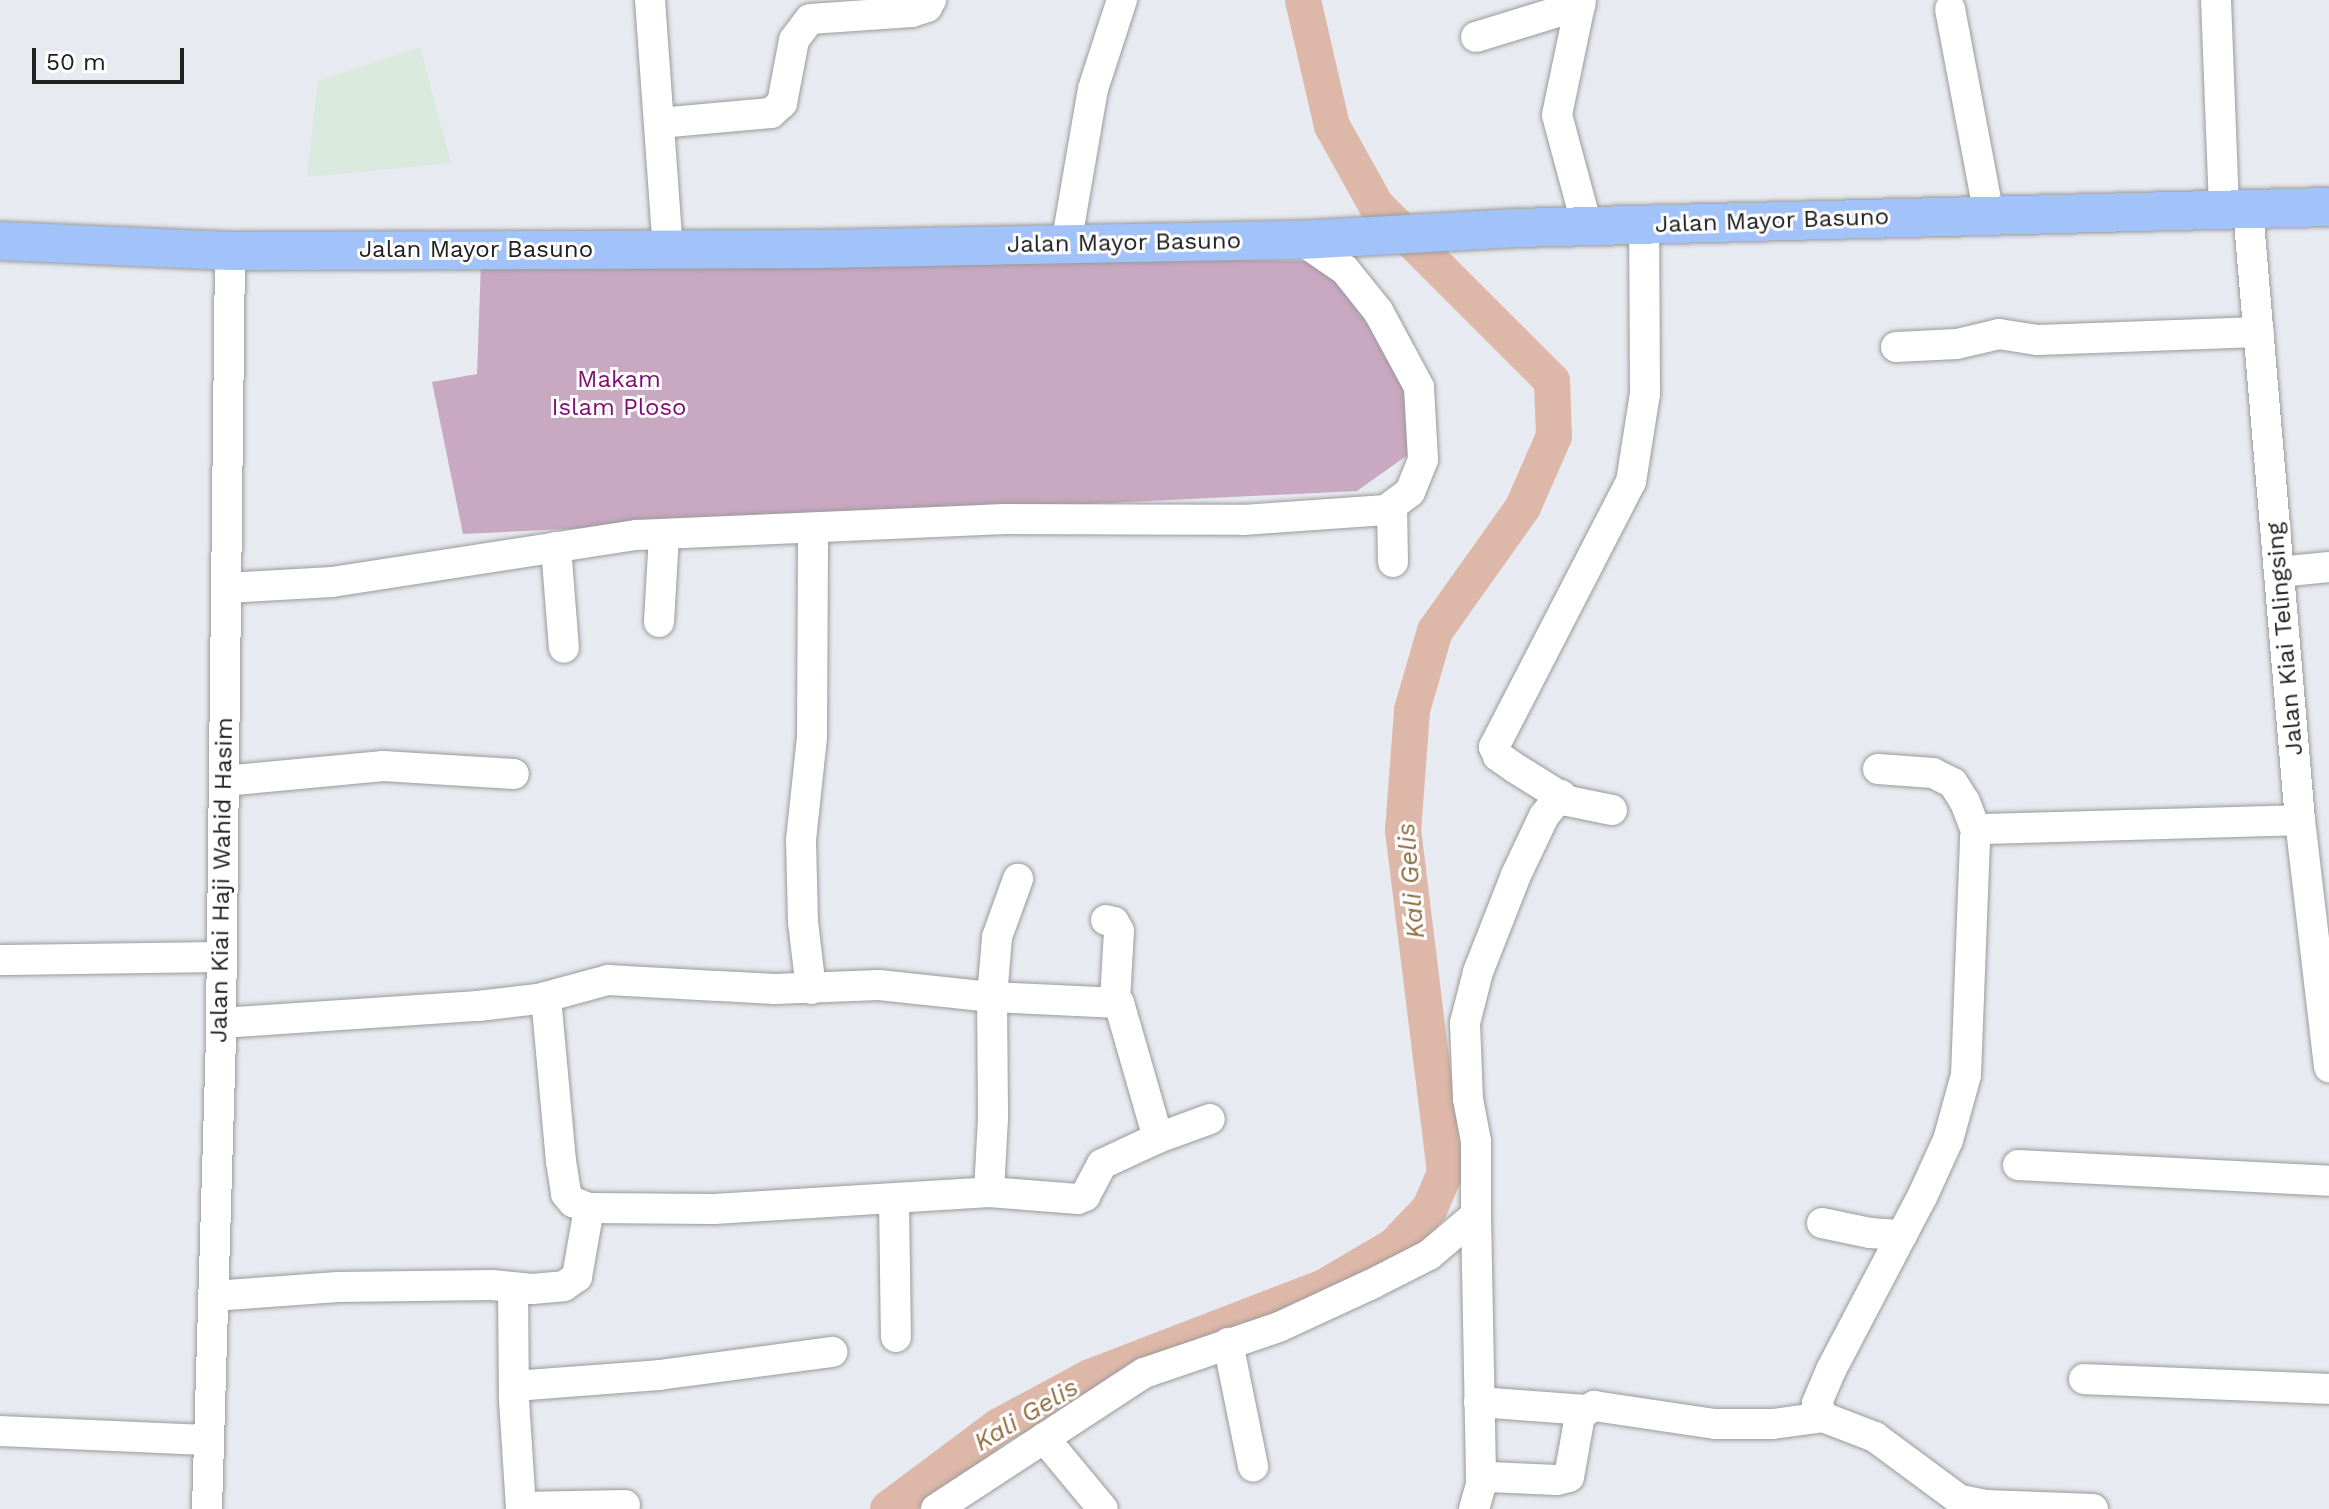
<!DOCTYPE html>
<html>
<head>
<meta charset="utf-8">
<style>
  body { margin:0 }
  #map { position:relative; width:2329px; height:1509px; overflow:hidden; background:#e7eaf0; font-family:"Work Sans",sans-serif }
  div>[style] { position:absolute }
  .industrial>* { inset:0; background:#d9e9dd }
  .cemetery>* { inset:0; background:#c9a8c2 }
  .river>* { height:36px; margin:-18px; padding:0 18px; transform-origin:18px; border-radius:18px; background:#ddb7a8 }
  .roads { filter:drop-shadow(0 0 2px #9a9a9a) drop-shadow(0 0 2px #9a9a9a) }
  .minor>* { height:30px; margin:-15px; padding:0 15px; transform-origin:15px; border-radius:15px; background:#fff }
  .major>* { height:38px; margin:-19px; padding:0 19px; transform-origin:19px; border-radius:19px; background:#a2c3fa }
  span { translate:-50% -50%; white-space:nowrap; text-align:center; line-height:1.15; -webkit-text-stroke:6px #fff; paint-order:stroke }
  .street-label { font-size:24px; color:#202020 }
  .park-label { font-size:24px; color:#7f0e6f }
  .water-label { font-size:26px; color:#8f6d41; font-style:italic }
  .scale { position:absolute; left:32px; top:48px; width:152px; height:36px; box-sizing:border-box; border:4px solid #202020; border-top:0; padding-left:10px; font-size:24px; line-height:28px; white-space:nowrap; color:#202020; -webkit-text-stroke:6px #fff; paint-order:stroke }
</style>
</head>
<body>
<div id="map">
  <div class="industrial">
    <div style="clip-path:polygon(420px 47px,451px 163px,307px 177px,318px 81px)"></div>
  </div>
  <div class="cemetery">
    <div style="clip-path:polygon(848px 257px,1320px 261px,1407px 376px,1419px 447px,1357px 491px,463px 534px,432px 382px,477px 374px,481px 263px)"></div>
  </div>
  <div class="river">
    <div style="left:888px;top:1509px;width:139px;rotate:-36.8deg"></div>
    <div style="left:999px;top:1426px;width:103px;rotate:-28.3deg"></div>
    <div style="left:1090px;top:1377px;width:251px;rotate:-21deg"></div>
    <div style="left:1324px;top:1287px;width:81px;rotate:-30.4deg"></div>
    <div style="left:1394px;top:1246px;width:52px;rotate:-46.5deg"></div>
    <div style="left:1430px;top:1208px;width:39px;rotate:-67deg"></div>
    <div style="left:1445px;top:1172px;width:344px;rotate:-97deg"></div>
    <div style="left:1403px;top:831px;width:121px;rotate:-85.7deg"></div>
    <div style="left:1412px;top:710px;width:82px;rotate:-73.8deg"></div>
    <div style="left:1435px;top:631px;width:152px;rotate:-54.6deg"></div>
    <div style="left:1523px;top:507px;width:77px;rotate:-66.4deg"></div>
    <div style="left:1554px;top:436px;width:55px;rotate:-92.1deg"></div>
    <div style="left:1552px;top:381px;width:249px;rotate:-135deg"></div>
    <div style="left:1376px;top:205px;width:90px;rotate:-119.1deg"></div>
    <div style="left:1332px;top:126px;width:129px;rotate:-103deg"></div>
  </div>
  <div class="roads">
    <div class="minor">
      <div style="left:650px;top:0;width:251px;rotate:85.9deg"></div>
      <div style="left:1581px;top:0;width:117px;rotate:101.8deg"></div>
      <div style="left:1557px;top:115px;width:115px;rotate:74.9deg"></div>
      <div style="left:2216px;top:0;width:209px;rotate:87.8deg"></div>
      <div style="left:1950px;top:9px;width:210px;rotate:79.3deg"></div>
      <div style="left:1476px;top:37px;width:109px;rotate:-17.1deg"></div>
      <div style="left:659px;top:123px;width:112px;rotate:-5.1deg"></div>
      <div style="left:771px;top:113px;width:15px;rotate:-42deg"></div>
      <div style="left:782px;top:103px;width:64px;rotate:-79.2deg"></div>
      <div style="left:794px;top:40px;width:26px;rotate:-53deg"></div>
      <div style="left:810px;top:19px;width:102px;rotate:-3.9deg"></div>
      <div style="left:912px;top:12px;width:16px;rotate:-18deg"></div>
      <div style="left:927px;top:7px;width:8px;rotate:-60deg"></div>
      <div style="left:2248px;top:210px;width:612px;rotate:85.13deg"></div>
      <div style="left:2300px;top:820px;width:249px;rotate:83.3deg"></div>
      <div style="left:1066px;top:245px;width:158px;rotate:-80.2deg"></div>
      <div style="left:1093px;top:89px;width:94px;rotate:-72deg"></div>
      <div style="left:1896px;top:347px;width:61px;rotate:-2.8deg"></div>
      <div style="left:1957px;top:344px;width:43px;rotate:-13.4deg"></div>
      <div style="left:1999px;top:334px;width:39px;rotate:9deg"></div>
      <div style="left:2038px;top:340px;width:221px;rotate:-2.1deg"></div>
      <div style="left:1392px;top:506px;width:56px;rotate:89deg"></div>
      <div style="left:556px;top:547px;width:101px;rotate:85.5deg"></div>
      <div style="left:2279px;top:572px;width:50px;rotate:-5.7deg"></div>
      <div style="left:226px;top:588px;width:106px;rotate:-3.2deg"></div>
      <div style="left:332px;top:582px;width:309px;rotate:-8.8deg"></div>
      <div style="left:637px;top:535px;width:368px;rotate:-2.5deg"></div>
      <div style="left:1005px;top:519px;width:238px;rotate:0.2deg"></div>
      <div style="left:1243px;top:520px;width:143px;rotate:-4deg"></div>
      <div style="left:1386px;top:510px;width:30px;rotate:-37deg"></div>
      <div style="left:1410px;top:492px;width:35px;rotate:-68deg"></div>
      <div style="left:1423px;top:459px;width:72px;rotate:-93.2deg"></div>
      <div style="left:1419px;top:387px;width:86px;rotate:-118.3deg"></div>
      <div style="left:1378px;top:311px;width:53px;rotate:-128.8deg"></div>
      <div style="left:1345px;top:270px;width:53px;rotate:-145.7deg"></div>
      <div style="left:659px;top:622px;width:88px;rotate:-86.7deg"></div>
      <div style="left:1878px;top:769px;width:55px;rotate:4.2deg"></div>
      <div style="left:1933px;top:773px;width:22px;rotate:27deg"></div>
      <div style="left:1953px;top:783px;width:22px;rotate:58deg"></div>
      <div style="left:1965px;top:802px;width:33px;rotate:69deg"></div>
      <div style="left:224px;top:781px;width:160px;rotate:-5.4deg"></div>
      <div style="left:383px;top:766px;width:131px;rotate:3.5deg"></div>
      <div style="left:1612px;top:810px;width:45px;rotate:-168.4deg"></div>
      <div style="left:1568px;top:801px;width:62px;rotate:-148.1deg"></div>
      <div style="left:1515px;top:768px;width:21px;rotate:-145deg"></div>
      <div style="left:1498px;top:756px;width:10px;rotate:-114deg"></div>
      <div style="left:1494px;top:747px;width:298px;rotate:-62.7deg"></div>
      <div style="left:1631px;top:482px;width:89px;rotate:-81deg"></div>
      <div style="left:1645px;top:394px;width:169px;rotate:-90.3deg"></div>
      <div style="left:1106px;top:920px;width:8px;rotate:14deg"></div>
      <div style="left:1114px;top:922px;width:10px;rotate:61deg"></div>
      <div style="left:1119px;top:931px;width:69px;rotate:93.3deg"></div>
      <div style="left:0;top:960px;width:222px;rotate:-0.8deg"></div>
      <div style="left:811px;top:989px;width:67px;rotate:-96.8deg"></div>
      <div style="left:803px;top:922px;width:82px;rotate:-91.4deg"></div>
      <div style="left:801px;top:840px;width:104px;rotate:-83.9deg"></div>
      <div style="left:812px;top:737px;width:208px;rotate:-89.7deg"></div>
      <div style="left:546px;top:997px;width:165px;rotate:84.8deg"></div>
      <div style="left:561px;top:1161px;width:33px;rotate:81deg"></div>
      <div style="left:566px;top:1194px;width:11px;rotate:49deg"></div>
      <div style="left:573px;top:1202px;width:17px;rotate:21deg"></div>
      <div style="left:589px;top:1208px;width:125px;rotate:0.5deg"></div>
      <div style="left:714px;top:1209px;width:276px;rotate:-3.5deg"></div>
      <div style="left:989px;top:1192px;width:89px;rotate:4.5deg"></div>
      <div style="left:1078px;top:1199px;width:8px;rotate:-23deg"></div>
      <div style="left:1085px;top:1196px;width:36px;rotate:-62deg"></div>
      <div style="left:1102px;top:1164px;width:62px;rotate:-24.9deg"></div>
      <div style="left:1158px;top:1138px;width:141px;rotate:-106.1deg"></div>
      <div style="left:1119px;top:1003px;width:127px;rotate:-177.3deg"></div>
      <div style="left:992px;top:997px;width:60px;rotate:-85.2deg"></div>
      <div style="left:997px;top:937px;width:62px;rotate:-70.1deg"></div>
      <div style="left:221px;top:1023px;width:258px;rotate:-3.8deg"></div>
      <div style="left:478px;top:1006px;width:60px;rotate:-6.7deg"></div>
      <div style="left:538px;top:999px;width:73px;rotate:-15.2deg"></div>
      <div style="left:608px;top:980px;width:167px;rotate:3.1deg"></div>
      <div style="left:775px;top:989px;width:104px;rotate:-2.2deg"></div>
      <div style="left:879px;top:985px;width:114px;rotate:6.1deg"></div>
      <div style="left:992px;top:997px;width:121px;rotate:89.5deg"></div>
      <div style="left:993px;top:1118px;width:74px;rotate:93.1deg"></div>
      <div style="left:1158px;top:1138px;width:55px;rotate:-20.1deg"></div>
      <div style="left:2018px;top:1165px;width:311px;rotate:2.9deg"></div>
      <div style="left:894px;top:1200px;width:137px;rotate:89.2deg"></div>
      <div style="left:1476px;top:1215px;width:270px;rotate:88.9deg"></div>
      <div style="left:1822px;top:1223px;width:49px;rotate:11.8deg"></div>
      <div style="left:1870px;top:1233px;width:32px;rotate:4deg"></div>
      <div style="left:513px;top:1288px;width:112px;rotate:89.5deg"></div>
      <div style="left:514px;top:1400px;width:109px;rotate:86.3deg"></div>
      <div style="left:213px;top:1296px;width:125px;rotate:-4.1deg"></div>
      <div style="left:338px;top:1287px;width:154px;rotate:-0.7deg"></div>
      <div style="left:492px;top:1285px;width:40px;rotate:5.7deg"></div>
      <div style="left:532px;top:1289px;width:32px;rotate:-5deg"></div>
      <div style="left:564px;top:1286px;width:16px;rotate:-35deg"></div>
      <div style="left:577px;top:1277px;width:70px;rotate:-80.1deg"></div>
      <div style="left:1228px;top:1343px;width:126px;rotate:78.5deg"></div>
      <div style="left:2084px;top:1379px;width:245px;rotate:2.3deg"></div>
      <div style="left:514px;top:1386px;width:145px;rotate:-4.3deg"></div>
      <div style="left:659px;top:1375px;width:175px;rotate:-7.6deg"></div>
      <div style="left:1479px;top:1402px;width:107px;rotate:4.3deg"></div>
      <div style="left:0;top:1431px;width:208px;rotate:2.5deg"></div>
      <div style="left:1044px;top:1438px;width:92px;rotate:50.3deg"></div>
      <div style="left:521px;top:1507px;width:104px;rotate:-1.1deg"></div>
      <div style="left:207px;top:1509px;width:486px;rotate:-88.3deg"></div>
      <div style="left:221px;top:1023px;width:772px;rotate:-89.33deg"></div>
      <div style="left:936px;top:1509px;width:249px;rotate:-33.2deg"></div>
      <div style="left:1144px;top:1373px;width:143px;rotate:-18.8deg"></div>
      <div style="left:1279px;top:1327px;width:102px;rotate:-24.8deg"></div>
      <div style="left:1372px;top:1284px;width:64px;rotate:-27deg"></div>
      <div style="left:1429px;top:1255px;width:62px;rotate:-40.4deg"></div>
      <div style="left:1476px;top:1215px;width:74px;rotate:-90deg"></div>
      <div style="left:1476px;top:1141px;width:43px;rotate:-100.8deg"></div>
      <div style="left:1468px;top:1099px;width:76px;rotate:-92.3deg"></div>
      <div style="left:1465px;top:1023px;width:53px;rotate:-75.7deg"></div>
      <div style="left:1478px;top:972px;width:104px;rotate:-68.6deg"></div>
      <div style="left:1516px;top:875px;width:65px;rotate:-64.6deg"></div>
      <div style="left:1544px;top:816px;width:27px;rotate:-51deg"></div>
      <div style="left:1474px;top:1509px;width:25px;rotate:-74deg"></div>
      <div style="left:1481px;top:1485px;width:11px;rotate:-45deg"></div>
      <div style="left:1489px;top:1477px;width:68px;rotate:2.5deg"></div>
      <div style="left:1557px;top:1480px;width:12px;rotate:-14deg"></div>
      <div style="left:1569px;top:1477px;width:63px;rotate:-79.9deg"></div>
      <div style="left:1580px;top:1415px;width:17px;rotate:-33deg"></div>
      <div style="left:1594px;top:1406px;width:122px;rotate:8.5deg"></div>
      <div style="left:1715px;top:1424px;width:58px"></div>
      <div style="left:1773px;top:1424px;width:50px;rotate:-8deg"></div>
      <div style="left:2093px;top:1509px;width:107px;rotate:-177.9deg"></div>
      <div style="left:1986px;top:1505px;width:26px;rotate:-169deg"></div>
      <div style="left:1960px;top:1500px;width:106px;rotate:-143.5deg"></div>
      <div style="left:1875px;top:1437px;width:56px;rotate:-159deg"></div>
      <div style="left:1823px;top:1417px;width:15px;rotate:-113deg"></div>
      <div style="left:1817px;top:1403px;width:36px;rotate:-67deg"></div>
      <div style="left:1831px;top:1370px;width:195px;rotate:-62.3deg"></div>
      <div style="left:1922px;top:1197px;width:63px;rotate:-65.5deg"></div>
      <div style="left:1948px;top:1140px;width:67px;rotate:-74.5deg"></div>
      <div style="left:1966px;top:1075px;width:237px;rotate:-87.8deg"></div>
      <div style="left:1975px;top:838px;width:11px;rotate:-52deg"></div>
      <div style="left:1982px;top:829px;width:318px;rotate:-1.6deg"></div>
    </div>
    <div class="major">
      <div style="left:0;top:241px;width:230px;rotate:2.5deg"></div>
      <div style="left:230px;top:251px;width:590px;rotate:-0.19deg"></div>
      <div style="left:820px;top:249px;width:481px;rotate:-1.1deg"></div>
      <div style="left:1301px;top:240px;width:215px;rotate:-3.2deg"></div>
      <div style="left:1516px;top:228px;width:813px;rotate:-1.48deg"></div>
    </div>
  </div>
  <div class="street-label">
    <span style="left:1772px;top:221px;rotate:-2deg">Jalan Mayor Basuno</span>
    <span style="left:1124px;top:243px;rotate:-1deg">Jalan Mayor Basuno</span>
    <span style="left:476px;top:250px">Jalan Mayor Basuno</span>
    <span style="left:2285px;top:639px;rotate:-95deg">Jalan Kiai Telingsing</span>
    <span style="left:222px;top:880px;rotate:-89deg">Jalan Kiai Haji Wahid Hasim</span>
  </div>
  <div class="park-label">
    <span style="left:619px;top:394px">Makam<br>Islam Ploso</span>
  </div>
  <div class="water-label">
    <span style="left:1411px;top:881px;rotate:-95deg">Kali Gelis</span>
    <span style="left:1026px;top:1415px;rotate:-31deg">Kali Gelis</span>
  </div>
  <div class="scale">50 m</div>
</div>
</body>
</html>
